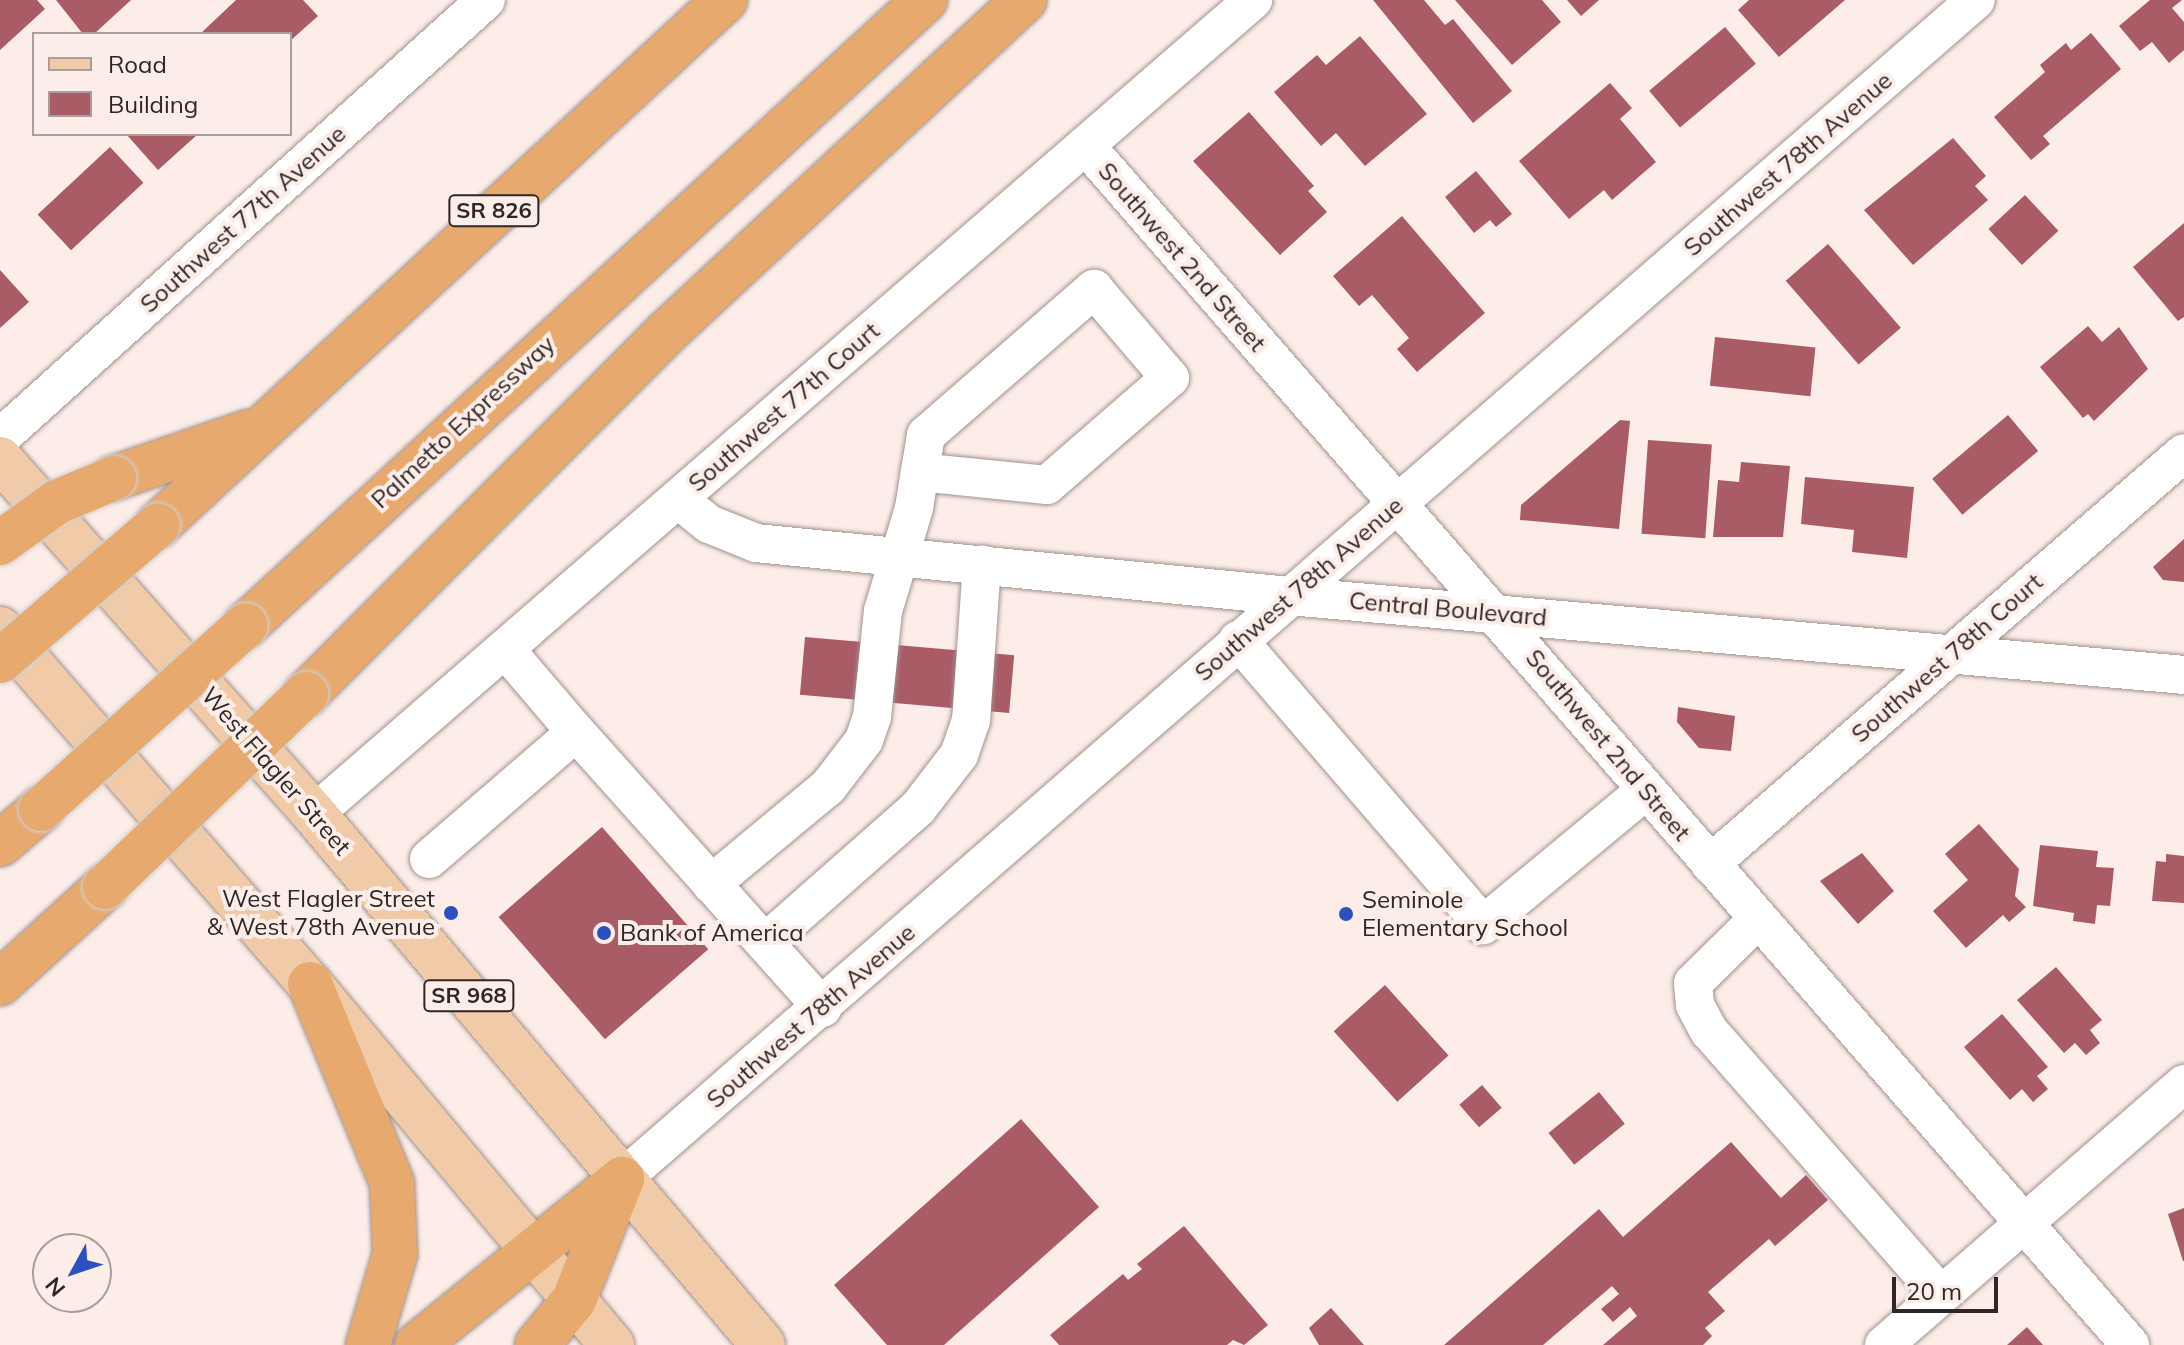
<!DOCTYPE html>
<html>
<head>
<meta charset="utf-8">
<style>
  body { margin:0 }
  #map { position:relative; width:2184px; height:1345px; overflow:hidden; background:#fdede8; font-family:Mulish,sans-serif }
  div>[style] { position:absolute }
  .building>* { inset:0; background:#a95b66; transform-origin:0 0 }
  .roads { filter:drop-shadow(0 0 2px #a0928d) drop-shadow(0 0 2px #a0928d) }
  .minor>* { height:38px; margin:-19px; padding:0 19px; transform-origin:19px; border-radius:19px; background:#fff }
  .major>* { height:44px; margin:-22px; padding:0 22px; transform-origin:22px; border-radius:22px; background:#f1cba7 }
  .highway>* { height:44px; margin:-22px; padding:0 22px; transform-origin:22px; border-radius:22px; background:#e7a96d }
  .bridges { filter:drop-shadow(0 0 2px #d1cfcf) drop-shadow(0 0 2px #d1cfcf) }
  .highway-bridge>* { height:44px; margin:-22px; padding:0 22px; transform-origin:22px; border-radius:22px; background:#e7a96d }
  .dots>* { width:22px; height:22px; translate:-50% -50%; box-sizing:border-box; border:4px solid #fdede8; border-radius:50% }
  span { translate:-50% -50%; white-space:nowrap; text-align:center; line-height:1.15; -webkit-text-stroke:8px #fdede8; paint-order:stroke }
  .shield-label span { padding:2px 6px; background:#fdede8; border:2px solid; border-radius:6px; -webkit-text-stroke-width:0 }
  .shield-label { font-size:22px; color:#2d2725; font-weight:700 }
  .street-label { font-size:24px; color:#2d2725 }
  .poi-label { font-size:24px; color:#2d2725 }
  .right { translate:-100% -50%; text-align:right }
  .left { translate:0 -50%; text-align:left }
  .legend { position:absolute; left:32px; top:32px; width:260px; height:104px; box-sizing:border-box; background:#fdede8; border:2px solid #aa9e9a; margin:0; padding:10px 14px; list-style:none; font-size:24px; color:#2d2725 }
  .legend li { display:flex; align-items:center; gap:16px; height:40px }
  .legend b { width:40px; border:2px solid #aa9e9a }
  .north { position:absolute; left:32px; top:1233px; width:80px; height:80px; box-sizing:border-box; background:#fdede8; border:2px solid #aa9e9a; border-radius:50%; rotate:230deg; font-size:22px; font-weight:700; line-height:32px; text-align:center; color:#2d2725 }
  .north::after { content:''; display:block; margin:auto; width:28px; height:36px; background:#2b51c0; clip-path:polygon(50% 0,100% 100%,50% 72%,0 100%) }
  .scale { position:absolute; left:1892px; top:1277px; width:106px; height:36px; box-sizing:border-box; border:4px solid #2d2725; border-top:0; padding-left:10px; font-size:24px; line-height:28px; white-space:nowrap; color:#2d2725; -webkit-text-stroke:6px #fdede8; paint-order:stroke }
</style>
</head>
<body>
<div id="map">
  <div class="building">
    <div style="clip-path:polygon(0 0,37px 0,45px 9px,0 50px)"></div>
    <div style="clip-path:polygon(56px 0,131px 0,94px 34px,83px 34px)"></div>
    <div style="clip-path:polygon(236px 0,303px 0,318px 16px,290px 41px,290px 34px,200px 34px)"></div>
    <div style="clip-path:polygon(1373px 0,1424px 0,1445px 25px,1453px 19px,1512px 91px,1473px 123px)"></div>
    <div style="clip-path:polygon(1455px 0,1542px 0,1561px 22px,1512px 65px)"></div>
    <div style="clip-path:polygon(1567px 0,1599px 0,1581px 16px)"></div>
    <div style="clip-path:polygon(1749px 0,1845px 0,1779px 57px,1738px 10px)"></div>
    <div style="clip-path:polygon(2150px 0,2182px 0,2172px 8px,2184px 22px,2184px 50px,2169px 63px,2152px 42px,2140px 51px,2119px 26px)"></div>
    <div style="left:1725px;top:27px;width:48px;height:99px;rotate:50deg"></div>
    <div style="clip-path:polygon(2091px 33px,2121px 69px,2043px 136px,2050px 144px,2031px 160px,1994px 117px,2045px 72px,2040px 65px,2066px 43px,2071px 50px)"></div>
    <div style="clip-path:polygon(1360px 36px,1427px 114px,1365px 166px,1336px 133px,1321px 146px,1274px 92px,1317px 55px,1326px 65px)"></div>
    <div style="clip-path:polygon(1610px 83px,1632px 108px,1620px 119px,1656px 162px,1612px 200px,1604px 190px,1569px 219px,1519px 161px)"></div>
    <div style="clip-path:polygon(1249px 112px,1314px 186px,1308px 191px,1327px 212px,1280px 255px,1193px 161px)"></div>
    <div style="clip-path:polygon(126px 134px,198px 134px,158px 170px)"></div>
    <div style="clip-path:polygon(1953px 138px,1986px 176px,1975px 186px,1988px 200px,1913px 265px,1864px 210px)"></div>
    <div style="left:110px;top:147px;width:49px;height:99px;rotate:47deg"></div>
    <div style="clip-path:polygon(1476px 171px,1512px 214px,1496px 227px,1490px 220px,1474px 233px,1445px 197px)"></div>
    <div style="left:2025px;top:195px;width:49px;height:50px;rotate:47deg"></div>
    <div style="clip-path:polygon(1402px 216px,1485px 313px,1417px 372px,1397px 349px,1409px 338px,1372px 295px,1359px 306px,1333px 276px)"></div>
    <div style="clip-path:polygon(2184px 223px,2184px 317px,2178px 321px,2133px 267px)"></div>
    <div style="left:1828px;top:244px;width:111px;height:56px;rotate:49deg"></div>
    <div style="clip-path:polygon(0 270px,29px 302px,0 328px)"></div>
    <div style="clip-path:polygon(2088px 326px,2102px 342px,2119px 327px,2148px 369px,2094px 421px,2088px 414px,2083px 418px,2040px 367px)"></div>
    <div style="left:1715px;top:337px;width:101px;height:49px;rotate:6deg"></div>
    <div style="left:2008px;top:415px;width:47px;height:99px;rotate:50deg"></div>
    <div style="clip-path:polygon(1620px 420px,1630px 421px,1619px 529px,1520px 520px,1521px 505px)"></div>
    <div style="left:1648px;top:440px;width:64px;height:94px;rotate:4deg"></div>
    <div style="clip-path:polygon(1741px 462px,1790px 466px,1783px 537px,1713px 537px,1718px 480px,1739px 482px)"></div>
    <div style="clip-path:polygon(1805px 477px,1914px 487px,1907px 558px,1852px 552px,1854px 530px,1801px 524px)"></div>
    <div style="clip-path:polygon(2184px 539px,2184px 582px,2163px 580px,2153px 567px)"></div>
    <div style="left:805px;top:637px;width:210px;height:58px;rotate:5deg"></div>
    <div style="clip-path:polygon(1678px 707px,1735px 716px,1731px 751px,1699px 748px,1677px 722px)"></div>
    <div style="clip-path:polygon(1979px 824px,2019px 869px,2015px 896px,2026px 907px,2009px 922px,2003px 915px,1966px 948px,1933px 911px,1968px 880px,1945px 854px)"></div>
    <div style="left:602px;top:827px;width:162px;height:137px;rotate:49deg"></div>
    <div style="clip-path:polygon(2040px 845px,2098px 851px,2096px 867px,2114px 868px,2110px 906px,2097px 905px,2095px 924px,2073px 921px,2074px 913px,2033px 906px)"></div>
    <div style="clip-path:polygon(1862px 853px,1894px 891px,1858px 924px,1820px 881px)"></div>
    <div style="clip-path:polygon(2166px 854px,2184px 856px,2184px 903px,2152px 901px,2156px 861px,2166px 862px)"></div>
    <div style="clip-path:polygon(2056px 967px,2102px 1020px,2090px 1030px,2100px 1043px,2086px 1055px,2075px 1043px,2064px 1053px,2017px 1000px)"></div>
    <div style="left:1385px;top:985px;width:95px;height:69px;rotate:48deg"></div>
    <div style="clip-path:polygon(2002px 1014px,2048px 1067px,2037px 1076px,2048px 1089px,2033px 1102px,2022px 1089px,2010px 1100px,1964px 1047px)"></div>
    <div style="left:1482px;top:1085px;width:30px;height:30px;rotate:49deg"></div>
    <div style="left:1599px;top:1092px;width:41px;height:65px;rotate:51deg"></div>
    <div style="clip-path:polygon(1021px 1119px,1099px 1207px,944px 1345px,887px 1345px,834px 1285px)"></div>
    <div style="clip-path:polygon(1731px 1142px,1781px 1198px,1806px 1175px,1828px 1200px,1775px 1246px,1769px 1239px,1708px 1292px,1725px 1311px,1705px 1328px,1712px 1336px,1703px 1345px,1603px 1345px,1637px 1316px,1630px 1307px,1613px 1322px,1601px 1309px,1619px 1294px,1612px 1286px,1543px 1345px,1444px 1345px,1599px 1209px,1623px 1237px)"></div>
    <div style="clip-path:polygon(2184px 1208px,2184px 1261px,2183px 1261px,2168px 1214px)"></div>
    <div style="clip-path:polygon(1184px 1226px,1268px 1325px,1244px 1345px,1233px 1340px,1227px 1345px,1059px 1345px,1050px 1335px,1123px 1274px,1128px 1280px,1142px 1269px,1137px 1264px)"></div>
    <div style="clip-path:polygon(1331px 1308px,1364px 1345px,1319px 1345px,1309px 1328px)"></div>
    <div style="clip-path:polygon(2027px 1327px,2043px 1345px,2007px 1345px)"></div>
  </div>
  <div class="roads">
    <div class="minor">
      <div style="left:1086px;top:146px;width:1590px;rotate:48.95deg"></div>
      <div style="left:0;top:438px;width:654px;rotate:-42.03deg"></div>
      <div style="left:678px;top:499px;width:40px;rotate:39deg"></div>
      <div style="left:709px;top:524px;width:51px;rotate:22deg"></div>
      <div style="left:756px;top:543px;width:536px;rotate:5.68deg"></div>
      <div style="left:1289px;top:596px;width:898px;rotate:5.04deg"></div>
      <div style="left:1238px;top:640px;width:376px;rotate:49.3deg"></div>
      <div style="left:1483px;top:925px;width:212px;rotate:-39.6deg"></div>
      <div style="left:505px;top:649px;width:109px;rotate:49.5deg"></div>
      <div style="left:314px;top:814px;width:1243px;rotate:-40.92deg"></div>
      <div style="left:429px;top:859px;width:194px;rotate:-40.8deg"></div>
      <div style="left:576px;top:732px;width:370px;rotate:48.2deg"></div>
      <div style="left:1710px;top:864px;width:627px;rotate:-40.93deg"></div>
      <div style="left:711px;top:884px;width:152px;rotate:-39.7deg"></div>
      <div style="left:828px;top:787px;width:59px;rotate:-52.5deg"></div>
      <div style="left:864px;top:740px;width:24px;rotate:-71deg"></div>
      <div style="left:872px;top:717px;width:107px;rotate:-84.1deg"></div>
      <div style="left:883px;top:611px;width:108px;rotate:-73.2deg"></div>
      <div style="left:914px;top:508px;width:74px;rotate:-80.7deg"></div>
      <div style="left:926px;top:435px;width:223px;rotate:-41deg"></div>
      <div style="left:1094px;top:289px;width:117px;rotate:49.5deg"></div>
      <div style="left:1170px;top:378px;width:163px;rotate:139deg"></div>
      <div style="left:1047px;top:485px;width:128px;rotate:-174.2deg"></div>
      <div style="left:1758px;top:919px;width:91px;rotate:135.4deg"></div>
      <div style="left:1693px;top:983px;width:22px;rotate:85deg"></div>
      <div style="left:1695px;top:1005px;width:30px;rotate:62deg"></div>
      <div style="left:1709px;top:1031px;width:351px;rotate:48.7deg"></div>
      <div style="left:765px;top:943px;width:204px;rotate:-41.4deg"></div>
      <div style="left:918px;top:808px;width:67px;rotate:-52.3deg"></div>
      <div style="left:959px;top:755px;width:36px;rotate:-71deg"></div>
      <div style="left:971px;top:721px;width:157px;rotate:-86deg"></div>
      <div style="left:622px;top:1179px;width:1795px;rotate:-41.05deg"></div>
      <div style="left:1884px;top:1345px;width:398px;rotate:-41deg"></div>
    </div>
    <div class="major">
      <div style="left:0;top:459px;width:474px;rotate:48.5deg"></div>
      <div style="left:314px;top:814px;width:695px;rotate:49.78deg"></div>
      <div style="left:0;top:629px;width:471px;rotate:48.9deg"></div>
      <div style="left:310px;top:984px;width:471px;rotate:50.1deg"></div>
    </div>
    <div class="highway">
      <div style="left:114px;top:478px;width:142px;rotate:-18.9deg"></div>
      <div style="left:158px;top:525px;width:773px;rotate:-42.8deg"></div>
      <div style="left:246px;top:625px;width:923px;rotate:-42.63deg"></div>
      <div style="left:306px;top:694px;width:511px;rotate:-45.08deg"></div>
      <div style="left:667px;top:332px;width:488px;rotate:-42.9deg"></div>
      <div style="left:0;top:844px;width:54px;rotate:-40.5deg"></div>
      <div style="left:0;top:983px;width:142px;rotate:-42.4deg"></div>
      <div style="left:310px;top:984px;width:215px;rotate:67.6deg"></div>
      <div style="left:392px;top:1183px;width:71px;rotate:87.6deg"></div>
      <div style="left:395px;top:1254px;width:95px;rotate:106.5deg"></div>
      <div style="left:417px;top:1345px;width:264px;rotate:-39deg"></div>
      <div style="left:537px;top:1345px;width:58px;rotate:-50.6deg"></div>
      <div style="left:574px;top:1300px;width:130px;rotate:-68.4deg"></div>
    </div>
  </div>
  <div class="bridges">
    <div class="highway-bridge">
      <div style="left:0;top:543px;width:70px;rotate:-35.7deg"></div>
      <div style="left:57px;top:502px;width:62px;rotate:-22.8deg"></div>
      <div style="left:0;top:661px;width:208px;rotate:-40.7deg"></div>
      <div style="left:41px;top:809px;width:275px;rotate:-41.9deg"></div>
      <div style="left:105px;top:887px;width:279px;rotate:-43.8deg"></div>
    </div>
  </div>
  <div class="dots">
    <div style="left:451px;top:913px;background:#2b51c0"></div>
    <div style="left:1346px;top:914px;background:#2b51c0"></div>
    <div style="left:604px;top:933px;background:#2b51c0"></div>
  </div>
  <div class="shield-label">
    <span style="left:494px;top:211px">SR 826</span>
    <span style="left:469px;top:996px">SR 968</span>
  </div>
  <div class="street-label">
    <span style="left:1788px;top:164px;rotate:-41deg">Southwest 78th Avenue</span>
    <span style="left:243px;top:219px;rotate:-42deg">Southwest 77th Avenue</span>
    <span style="left:1182px;top:257px;rotate:49deg">Southwest 2nd Street</span>
    <span style="left:784px;top:407px;rotate:-41deg">Southwest 77th Court</span>
    <span style="left:463px;top:422px;rotate:-43deg">Palmetto Expressway</span>
    <span style="left:1299px;top:589px;rotate:-41deg">Southwest 78th Avenue</span>
    <span style="left:1448px;top:609px;rotate:5deg">Central Boulevard</span>
    <span style="left:1947px;top:658px;rotate:-41deg">Southwest 78th Court</span>
    <span style="left:1608px;top:745px;rotate:50deg">Southwest 2nd Street</span>
    <span style="left:276px;top:771px;rotate:49deg">West Flagler Street</span>
    <span style="left:811px;top:1016px;rotate:-41deg">Southwest 78th Avenue</span>
  </div>
  <div class="poi-label">
    <span class="right" style="left:435px;top:913px">West Flagler Street<br>&amp; West 78th Avenue</span>
    <span class="left" style="left:1362px;top:914px">Seminole<br>Elementary School</span>
    <span class="left" style="left:620px;top:933px">Bank of America</span>
  </div>
  <ul class="legend">
  <li><b style="height:10px;background:#f1cba7"></b>Road</li>
  <li><b style="height:22px;background:#a95b66"></b>Building</li>
  </ul>
  <div class="north">N</div>
  <div class="scale">20 m</div>
</div>
</body>
</html>
